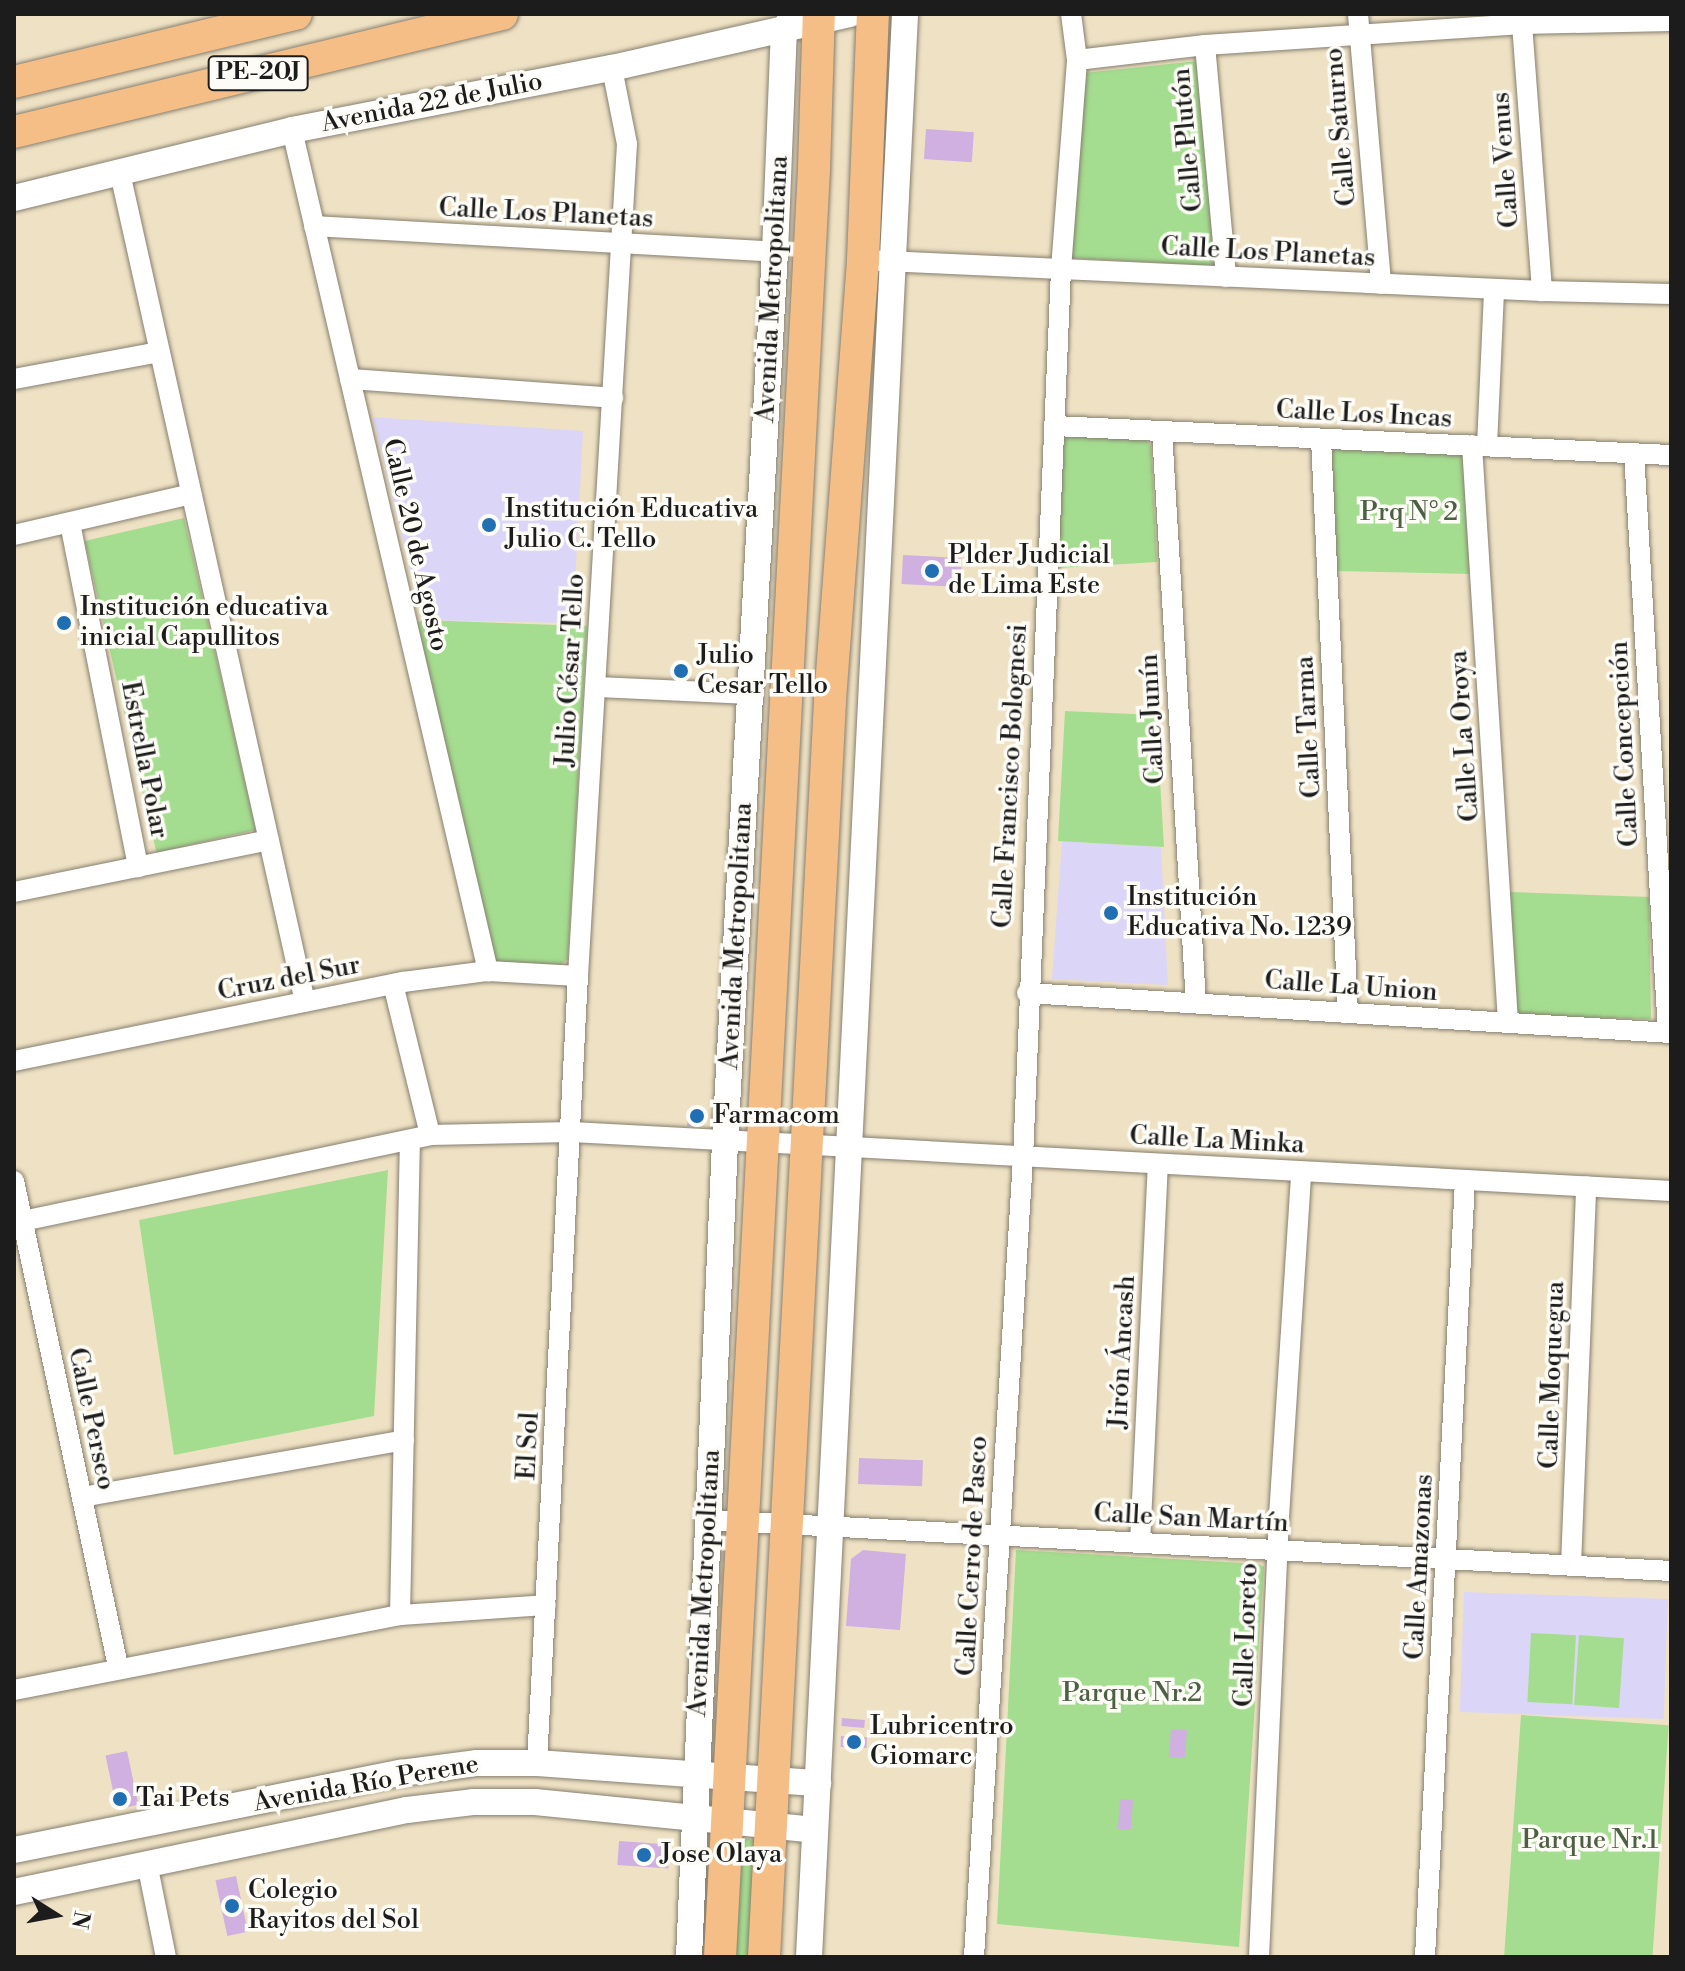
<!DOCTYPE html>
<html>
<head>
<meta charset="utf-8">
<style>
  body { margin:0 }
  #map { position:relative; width:1685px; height:1971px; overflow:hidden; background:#efe2c4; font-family:"Libre Bodoni",serif }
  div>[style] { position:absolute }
  .built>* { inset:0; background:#dbd6f7; transform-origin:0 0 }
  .green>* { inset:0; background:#a4dd8f; transform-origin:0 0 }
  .building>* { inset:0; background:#d0b0e0; transform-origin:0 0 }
  .roads { filter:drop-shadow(0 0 2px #867f70) drop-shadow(0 0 2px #867f70) }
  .minor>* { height:20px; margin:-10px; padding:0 10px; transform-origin:10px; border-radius:10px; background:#fff }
  .tertiary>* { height:26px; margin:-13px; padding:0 13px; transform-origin:13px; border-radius:13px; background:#fff }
  .primary>* { height:32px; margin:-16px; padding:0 16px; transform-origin:16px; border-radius:16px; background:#f6be87 }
  .dots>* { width:22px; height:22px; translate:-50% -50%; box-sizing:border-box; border:4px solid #fdfcf7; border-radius:50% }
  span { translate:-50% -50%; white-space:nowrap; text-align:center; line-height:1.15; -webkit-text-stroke:7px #fdfcf7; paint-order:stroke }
  .shield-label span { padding:2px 6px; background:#fdfcf7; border:2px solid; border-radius:6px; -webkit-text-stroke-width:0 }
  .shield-label { font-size:24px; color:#1c1c1c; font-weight:700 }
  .street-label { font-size:26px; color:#1c1c1c }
  .poi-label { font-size:26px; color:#1c1c1c }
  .left { translate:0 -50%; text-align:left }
  .park-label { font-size:26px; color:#4c6044 }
  .frame { position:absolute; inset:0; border:16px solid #1c1c1c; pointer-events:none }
  .north { position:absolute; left:16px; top:1875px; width:80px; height:80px; -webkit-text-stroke:6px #fdfcf7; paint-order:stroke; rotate:101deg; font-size:22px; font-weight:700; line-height:32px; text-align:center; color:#1c1c1c }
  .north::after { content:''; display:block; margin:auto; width:28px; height:36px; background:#1c1c1c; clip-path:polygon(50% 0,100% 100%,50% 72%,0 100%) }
</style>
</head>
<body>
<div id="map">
  <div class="built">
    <div style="clip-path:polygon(373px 417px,583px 431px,573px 623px,422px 620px)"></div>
    <div style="clip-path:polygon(1062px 841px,1161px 847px,1168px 985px,1052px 979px)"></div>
    <div style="left:1464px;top:1592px;width:204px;height:120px;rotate:2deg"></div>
  </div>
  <div class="green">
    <div style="clip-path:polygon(1197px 61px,1215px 266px,1070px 258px,1084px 73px)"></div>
    <div style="clip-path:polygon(1068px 433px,1145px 439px,1151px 446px,1157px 562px,1057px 568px,1061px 438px)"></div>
    <div style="clip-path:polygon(1329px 449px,1466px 455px,1474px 574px,1335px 571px)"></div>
    <div style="left:184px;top:518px;width:320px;height:102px;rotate:77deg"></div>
    <div style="clip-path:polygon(422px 620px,587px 626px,568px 959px,558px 967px,499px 964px,485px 953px,414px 625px)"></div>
    <div style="clip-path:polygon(1065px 711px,1156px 715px,1164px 847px,1058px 841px)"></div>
    <div style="clip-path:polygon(1510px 892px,1649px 897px,1651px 1019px,1524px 1016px,1515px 1011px)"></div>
    <div style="clip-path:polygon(388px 1170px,374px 1416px,174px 1455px,139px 1220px)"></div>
    <div style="clip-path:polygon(1016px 1550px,1259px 1564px,1264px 1567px,1239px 1947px,997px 1924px)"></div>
    <div style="left:1531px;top:1633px;width:45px;height:69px;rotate:3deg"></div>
    <div style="left:1579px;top:1635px;width:45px;height:70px;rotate:4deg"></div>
    <div style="left:1521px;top:1715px;width:148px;height:242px;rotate:4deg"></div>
    <div style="clip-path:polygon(747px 1838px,754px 1841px,751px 1957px,736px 1957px,742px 1842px)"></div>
  </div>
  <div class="building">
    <div style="left:926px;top:129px;width:48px;height:30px;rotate:4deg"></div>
    <div style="left:903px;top:555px;width:59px;height:29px;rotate:3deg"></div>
    <div style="clip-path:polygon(689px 1110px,706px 1111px,705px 1121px,698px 1127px,687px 1126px)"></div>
    <div style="left:859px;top:1458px;width:64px;height:26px;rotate:2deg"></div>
    <div style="clip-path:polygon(863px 1550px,906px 1554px,900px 1630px,846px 1626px,851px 1559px)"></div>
    <div style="left:842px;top:1718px;width:23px;height:8px;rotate:5deg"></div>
    <div style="left:1171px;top:1729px;width:16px;height:28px;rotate:4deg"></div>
    <div style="left:841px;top:1736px;width:26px;height:11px;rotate:2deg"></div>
    <div style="left:127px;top:1751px;width:55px;height:22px;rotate:78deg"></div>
    <div style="left:1120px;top:1799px;width:13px;height:30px;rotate:4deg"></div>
    <div style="left:619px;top:1841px;width:51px;height:24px;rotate:4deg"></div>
    <div style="left:236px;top:1876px;width:57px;height:21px;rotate:78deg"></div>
  </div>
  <div class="roads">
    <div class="minor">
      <div style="left:1358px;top:14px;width:271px;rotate:85.1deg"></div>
      <div style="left:1522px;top:24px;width:268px;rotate:85.7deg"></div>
      <div style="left:1205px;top:45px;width:233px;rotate:84.8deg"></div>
      <div style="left:1077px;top:60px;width:129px;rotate:-6.7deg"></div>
      <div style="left:1205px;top:45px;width:318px;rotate:-3.8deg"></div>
      <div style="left:1522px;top:24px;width:149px;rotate:-1.2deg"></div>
      <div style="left:292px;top:130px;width:864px;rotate:76.88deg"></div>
      <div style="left:120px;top:173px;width:849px;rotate:77.42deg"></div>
      <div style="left:314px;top:226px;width:462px;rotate:3.2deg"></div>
      <div style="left:863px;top:260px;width:680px;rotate:2.61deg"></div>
      <div style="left:1542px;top:291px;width:129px;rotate:1.3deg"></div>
      <div style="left:14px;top:379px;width:148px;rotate:-10.5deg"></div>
      <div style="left:350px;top:379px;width:264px;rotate:4.1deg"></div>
      <div style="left:1055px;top:426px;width:617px;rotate:2.7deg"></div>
      <div style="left:1162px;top:431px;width:573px;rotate:86.6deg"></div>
      <div style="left:1321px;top:439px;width:575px;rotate:87.31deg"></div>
      <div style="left:1472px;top:445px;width:578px;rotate:86.43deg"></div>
      <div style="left:1487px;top:446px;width:157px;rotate:-87.4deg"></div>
      <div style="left:1634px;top:453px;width:580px;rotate:86.64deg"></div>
      <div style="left:70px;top:523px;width:351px;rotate:78.8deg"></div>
      <div style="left:14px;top:535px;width:182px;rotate:-13deg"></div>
      <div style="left:597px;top:687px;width:154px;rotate:2.6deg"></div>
      <div style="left:14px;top:892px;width:260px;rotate:-11.5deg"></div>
      <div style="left:393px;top:984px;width:155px;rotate:76.2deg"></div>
      <div style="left:1027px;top:993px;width:645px;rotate:3.55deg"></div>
      <div style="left:14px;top:1061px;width:397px;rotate:-11.5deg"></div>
      <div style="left:403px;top:982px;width:86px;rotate:-7.4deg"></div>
      <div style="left:488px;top:971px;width:90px;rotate:3.2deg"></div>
      <div style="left:14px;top:1181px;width:497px;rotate:77.9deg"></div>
      <div style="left:23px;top:1221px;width:416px;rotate:-11.9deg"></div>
      <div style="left:430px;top:1135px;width:142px;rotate:-1.2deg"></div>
      <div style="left:572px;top:1132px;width:1101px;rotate:3.07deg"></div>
      <div style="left:82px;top:1497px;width:327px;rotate:-10deg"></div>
      <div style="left:708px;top:1520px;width:964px;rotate:3.03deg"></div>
      <div style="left:1140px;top:1543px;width:379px;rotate:-87.3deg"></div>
      <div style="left:1571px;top:1565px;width:379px;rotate:-87.7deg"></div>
      <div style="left:400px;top:1615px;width:474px;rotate:-88.8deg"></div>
      <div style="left:14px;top:1690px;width:393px;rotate:-11deg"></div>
      <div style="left:400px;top:1615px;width:146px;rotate:-3.9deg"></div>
      <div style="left:537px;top:1763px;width:788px;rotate:-87.02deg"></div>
      <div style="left:578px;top:976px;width:833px;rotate:-86.63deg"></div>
      <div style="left:627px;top:144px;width:77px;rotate:-101.2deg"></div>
      <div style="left:147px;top:1863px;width:96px;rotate:78.6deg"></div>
      <div style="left:974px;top:1957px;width:801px;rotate:-86.49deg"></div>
      <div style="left:1023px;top:1158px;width:890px;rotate:-87.55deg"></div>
      <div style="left:1061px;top:269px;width:210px;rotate:-85.6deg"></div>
      <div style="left:1077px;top:60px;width:46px;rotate:-97.4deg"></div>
      <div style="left:1259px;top:1957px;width:425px;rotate:-87.4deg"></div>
      <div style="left:1278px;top:1532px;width:361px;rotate:-86.3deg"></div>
      <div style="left:1425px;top:1957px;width:778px;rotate:-87.05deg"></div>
    </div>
    <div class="tertiary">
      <div style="left:14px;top:198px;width:286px;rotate:-13.7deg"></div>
      <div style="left:292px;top:130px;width:326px;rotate:-11deg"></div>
      <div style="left:612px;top:68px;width:244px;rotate:-12.8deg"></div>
      <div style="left:14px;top:1850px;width:395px;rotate:-11.3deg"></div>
      <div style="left:401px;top:1773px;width:77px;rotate:-7.5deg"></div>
      <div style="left:477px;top:1763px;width:60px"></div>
      <div style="left:537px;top:1763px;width:282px;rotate:4.1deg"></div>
      <div style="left:14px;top:1892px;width:401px;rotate:-11.8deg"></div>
      <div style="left:407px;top:1810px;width:66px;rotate:-6.9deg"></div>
      <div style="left:473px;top:1802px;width:62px"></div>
      <div style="left:535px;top:1802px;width:281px;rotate:5.7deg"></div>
      <div style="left:689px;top:1957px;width:817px;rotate:-87.47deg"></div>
      <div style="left:725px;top:1141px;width:890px;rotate:-86.78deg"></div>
      <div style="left:775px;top:252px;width:222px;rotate:-87.7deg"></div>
      <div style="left:784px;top:30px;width:19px;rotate:-58deg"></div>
      <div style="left:809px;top:1957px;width:1945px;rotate:-87.17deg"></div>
    </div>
    <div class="primary">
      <div style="left:14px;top:82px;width:290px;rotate:-13.6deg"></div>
      <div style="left:14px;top:132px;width:502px;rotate:-13.59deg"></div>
      <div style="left:720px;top:1957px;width:1790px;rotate:-86.99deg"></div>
      <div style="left:814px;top:169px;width:155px;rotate:-88.2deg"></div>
      <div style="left:764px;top:1957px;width:1259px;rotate:-86.99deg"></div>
      <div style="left:830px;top:700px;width:441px;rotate:-85.7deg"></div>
      <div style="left:863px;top:260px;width:246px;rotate:-87.7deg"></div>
    </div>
  </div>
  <div class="dots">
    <div style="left:489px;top:525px;background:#1f6fb2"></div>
    <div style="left:932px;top:571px;background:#1f6fb2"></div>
    <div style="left:64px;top:623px;background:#1f6fb2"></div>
    <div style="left:681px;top:671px;background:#1f6fb2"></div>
    <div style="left:1111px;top:913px;background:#1f6fb2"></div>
    <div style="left:697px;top:1116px;background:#1f6fb2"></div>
    <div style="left:854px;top:1742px;background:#1f6fb2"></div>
    <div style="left:120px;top:1799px;background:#1f6fb2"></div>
    <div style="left:644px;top:1855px;background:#1f6fb2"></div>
    <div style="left:232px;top:1906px;background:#1f6fb2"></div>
  </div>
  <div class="shield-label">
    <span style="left:258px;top:73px">PE-20J</span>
  </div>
  <div class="street-label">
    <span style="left:432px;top:103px;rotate:-11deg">Avenida 22 de Julio</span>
    <span style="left:1341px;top:127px;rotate:-95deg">Calle Saturno</span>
    <span style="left:1188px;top:140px;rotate:-95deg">Calle Plutón</span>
    <span style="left:1506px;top:160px;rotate:-94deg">Calle Venus</span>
    <span style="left:546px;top:214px;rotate:3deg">Calle Los Planetas</span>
    <span style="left:1268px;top:253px;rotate:3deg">Calle Los Planetas</span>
    <span style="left:773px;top:289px;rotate:-87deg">Avenida Metropolitana</span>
    <span style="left:1364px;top:415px;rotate:3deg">Calle Los Incas</span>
    <span style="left:415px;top:545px;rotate:77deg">Calle 20 de Agosto</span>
    <span style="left:571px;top:670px;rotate:-87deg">Julio César Tello</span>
    <span style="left:1153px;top:719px;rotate:-93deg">Calle Junín</span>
    <span style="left:1309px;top:727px;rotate:-93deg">Calle Tarma</span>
    <span style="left:1465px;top:736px;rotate:-94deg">Calle La Oroya</span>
    <span style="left:1625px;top:744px;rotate:-93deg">Calle Concepción</span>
    <span style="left:144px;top:760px;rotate:79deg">Estrella Polar</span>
    <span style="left:1011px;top:776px;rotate:-87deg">Calle Francisco Bolognesi</span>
    <span style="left:737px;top:936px;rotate:-87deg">Avenida Metropolitana</span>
    <span style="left:289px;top:979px;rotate:-11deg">Cruz del Sur</span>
    <span style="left:1351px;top:987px;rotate:4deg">Calle La Union</span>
    <span style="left:1217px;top:1141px;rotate:3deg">Calle La Minka</span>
    <span style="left:1123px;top:1352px;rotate:-87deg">Jirón Áncash</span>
    <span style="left:1553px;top:1375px;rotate:-88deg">Calle Moquegua</span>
    <span style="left:91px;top:1419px;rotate:78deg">Calle Perseo</span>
    <span style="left:529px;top:1446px;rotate:-87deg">El Sol</span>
    <span style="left:1191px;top:1519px;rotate:3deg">Calle San Martín</span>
    <span style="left:973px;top:1556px;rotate:-87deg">Calle Cerro de Pasco</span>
    <span style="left:1420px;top:1567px;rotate:-87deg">Calle Amazonas</span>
    <span style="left:705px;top:1583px;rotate:-87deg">Avenida Metropolitana</span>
    <span style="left:1247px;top:1635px;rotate:-88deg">Calle Loreto</span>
    <span style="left:366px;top:1784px;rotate:-10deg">Avenida Río Perene</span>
  </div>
  <div class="poi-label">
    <span class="left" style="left:505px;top:525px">Institución Educativa<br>Julio C. Tello</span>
    <span class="left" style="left:948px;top:571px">Plder Judicial<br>de Lima Este</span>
    <span class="left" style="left:80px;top:623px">Institución educativa<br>inicial Capullitos</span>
    <span class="left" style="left:697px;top:671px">Julio<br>Cesar Tello</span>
    <span class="left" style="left:1127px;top:913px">Institución<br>Educativa No. 1239</span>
    <span class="left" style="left:713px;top:1116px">Farmacom</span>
    <span class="left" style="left:870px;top:1742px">Lubricentro<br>Giomarc</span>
    <span class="left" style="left:136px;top:1799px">Tai Pets</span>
    <span class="left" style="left:660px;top:1855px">Jose Olaya</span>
    <span class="left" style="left:248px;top:1906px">Colegio<br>Rayitos del Sol</span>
  </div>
  <div class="park-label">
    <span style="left:1409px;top:513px">Prq N° 2</span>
    <span style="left:1132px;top:1694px">Parque Nr.2</span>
    <span style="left:1590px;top:1841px">Parque Nr.1</span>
  </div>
  <div class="frame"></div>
  <div class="north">N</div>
</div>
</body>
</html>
